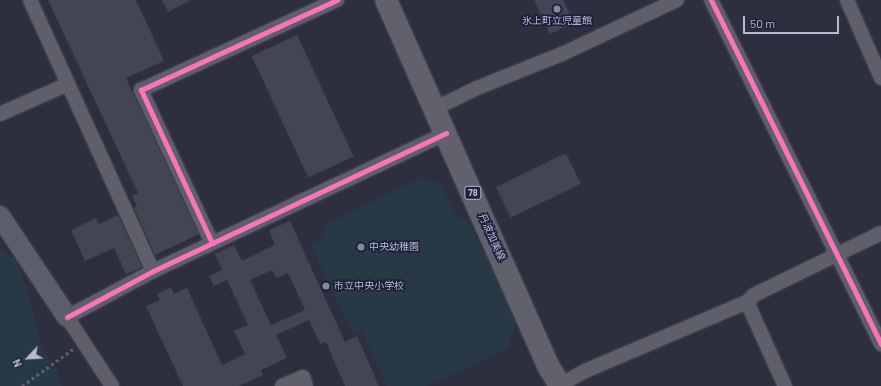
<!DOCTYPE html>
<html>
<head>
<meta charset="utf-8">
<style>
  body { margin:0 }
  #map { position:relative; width:881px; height:386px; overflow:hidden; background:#2d2f3e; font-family:Barlow,"Noto Sans JP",sans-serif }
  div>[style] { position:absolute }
  .green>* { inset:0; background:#283946 }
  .building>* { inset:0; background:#444553; transform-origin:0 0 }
  .path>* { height:2.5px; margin-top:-1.25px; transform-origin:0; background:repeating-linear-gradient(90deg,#5b5e69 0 3px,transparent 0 6px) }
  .roads { filter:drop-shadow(0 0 1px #484a55) drop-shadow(0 0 1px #484a55) }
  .street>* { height:14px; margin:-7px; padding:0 7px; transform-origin:7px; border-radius:7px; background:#5e5f6b }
  .secondary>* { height:20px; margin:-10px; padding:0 10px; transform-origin:10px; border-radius:10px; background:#5c5d6a }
  .primary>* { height:22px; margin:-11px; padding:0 11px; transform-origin:11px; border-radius:11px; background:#60616d }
  .cycleway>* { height:5px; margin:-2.5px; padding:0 2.5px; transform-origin:2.5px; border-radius:2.5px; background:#fb73b8 }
  .dots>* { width:11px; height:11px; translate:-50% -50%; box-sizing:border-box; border:2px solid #1e213b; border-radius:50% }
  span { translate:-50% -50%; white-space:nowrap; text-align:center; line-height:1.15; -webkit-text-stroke:3.5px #1e213b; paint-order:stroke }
  .shield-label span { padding:1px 3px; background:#1e213b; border:1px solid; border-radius:3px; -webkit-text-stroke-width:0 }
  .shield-label { font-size:9px; color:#b8bacf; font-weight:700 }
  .poi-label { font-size:10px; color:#b8bacf }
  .left { translate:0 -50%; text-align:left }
  .street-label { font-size:10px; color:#b8bacf }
  .north { position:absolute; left:8px; top:338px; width:40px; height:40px; -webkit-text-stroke:3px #1e213b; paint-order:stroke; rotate:245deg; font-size:11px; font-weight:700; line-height:16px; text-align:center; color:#b8bacf }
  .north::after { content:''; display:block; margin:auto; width:14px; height:18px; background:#b8bacf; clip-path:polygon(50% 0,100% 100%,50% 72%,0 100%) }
  .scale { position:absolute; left:743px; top:16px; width:96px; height:18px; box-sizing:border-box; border:2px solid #b8bacf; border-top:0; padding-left:5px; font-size:12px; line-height:14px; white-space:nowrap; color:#b8bacf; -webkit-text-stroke:3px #1e213b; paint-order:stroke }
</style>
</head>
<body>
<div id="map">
  <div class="green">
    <div style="clip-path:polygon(422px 178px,440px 184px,458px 220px,467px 217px,516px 322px,507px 349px,427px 386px,387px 386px,361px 330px,353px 334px,311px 245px,322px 236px,326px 224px)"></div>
    <div style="clip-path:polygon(0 249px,17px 261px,28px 292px,41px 348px,56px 368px,62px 386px,0 386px)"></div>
  </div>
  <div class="building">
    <div style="clip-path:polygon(48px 0,136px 0,164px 61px,126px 78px,199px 234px,155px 255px,134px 208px,137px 206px,132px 196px,138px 193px)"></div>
    <div style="clip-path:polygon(162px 0,191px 0,168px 12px)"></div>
    <div style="clip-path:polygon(534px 0,563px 0,574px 23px,550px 34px)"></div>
    <div style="left:297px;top:35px;width:134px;height:50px;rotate:65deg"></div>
    <div style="left:566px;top:153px;width:34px;height:78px;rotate:64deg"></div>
    <div style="clip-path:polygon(118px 215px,142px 267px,126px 274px,114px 248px,85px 261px,71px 230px,96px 218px,99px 224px)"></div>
    <div style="clip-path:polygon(evenodd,290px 221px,345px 342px,357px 336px,379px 386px,345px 386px,326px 342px,320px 344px,309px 320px,276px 335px,287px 358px,261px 370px,263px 375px,239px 386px,183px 386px,146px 306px,160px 300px,157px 294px,171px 287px,174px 294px,187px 288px,222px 365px,245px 354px,234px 331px,248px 325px,227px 280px,214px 286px,209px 276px,222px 270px,215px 254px,234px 245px,242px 261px,275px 245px,269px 230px,290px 221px,272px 270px,276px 278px,288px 273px,305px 310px,271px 325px,250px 280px,272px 270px)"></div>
  </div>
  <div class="path">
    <div style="left:22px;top:386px;width:63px;rotate:-36deg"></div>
  </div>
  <div class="roads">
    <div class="street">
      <div style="left:30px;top:0;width:298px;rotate:65.6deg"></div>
      <div style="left:711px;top:0;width:384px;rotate:63.7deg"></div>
      <div style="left:847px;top:0;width:85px;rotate:66.4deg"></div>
      <div style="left:436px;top:108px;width:46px;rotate:-26deg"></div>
      <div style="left:477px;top:88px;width:92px;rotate:-21.8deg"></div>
      <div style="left:562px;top:54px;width:127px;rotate:-25.2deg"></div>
      <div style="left:0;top:114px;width:74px;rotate:-23.8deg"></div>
      <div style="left:212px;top:243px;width:169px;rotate:-114.9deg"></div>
      <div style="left:141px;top:90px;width:216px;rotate:-24.7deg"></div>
      <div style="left:747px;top:302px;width:92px;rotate:65.7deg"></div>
      <div style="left:112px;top:386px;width:82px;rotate:-123.1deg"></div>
      <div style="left:67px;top:317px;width:98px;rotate:-28.1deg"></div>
      <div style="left:153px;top:271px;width:324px;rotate:-25.2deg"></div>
      <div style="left:282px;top:386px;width:23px;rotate:-23deg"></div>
      <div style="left:303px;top:377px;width:9px;rotate:72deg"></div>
      <div style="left:558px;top:386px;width:31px;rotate:-29deg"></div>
      <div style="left:585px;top:371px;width:176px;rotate:-23.1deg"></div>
      <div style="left:747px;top:302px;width:10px;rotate:-45deg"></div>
      <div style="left:754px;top:295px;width:141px;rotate:-26deg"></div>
    </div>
    <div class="secondary">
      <div style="left:0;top:216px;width:121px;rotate:56.4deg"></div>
    </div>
    <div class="primary">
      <div style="left:386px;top:0;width:402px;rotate:66.1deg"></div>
      <div style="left:549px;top:367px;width:22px;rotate:60deg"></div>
    </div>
  </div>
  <div class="cycleway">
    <div style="left:711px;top:0;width:384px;rotate:63.7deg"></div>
    <div style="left:212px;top:243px;width:169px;rotate:-114.9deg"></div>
    <div style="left:141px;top:90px;width:216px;rotate:-24.7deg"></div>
    <div style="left:67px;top:317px;width:98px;rotate:-28.1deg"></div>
    <div style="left:153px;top:271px;width:324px;rotate:-25.2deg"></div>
  </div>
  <div class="dots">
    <div style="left:557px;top:9px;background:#87899c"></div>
    <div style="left:361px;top:247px;background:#87899c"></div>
    <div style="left:326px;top:286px;background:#87899c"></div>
  </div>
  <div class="shield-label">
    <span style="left:473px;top:193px">78</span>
  </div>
  <div class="poi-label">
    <span style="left:557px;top:21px">氷上町立児童館</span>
    <span class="left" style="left:369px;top:247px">中央幼稚園</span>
    <span class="left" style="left:334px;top:286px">市立中央小学校</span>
  </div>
  <div class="street-label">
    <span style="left:492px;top:237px;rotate:66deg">丹波加美線</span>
  </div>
  <div class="north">N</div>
  <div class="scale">50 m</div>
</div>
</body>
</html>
